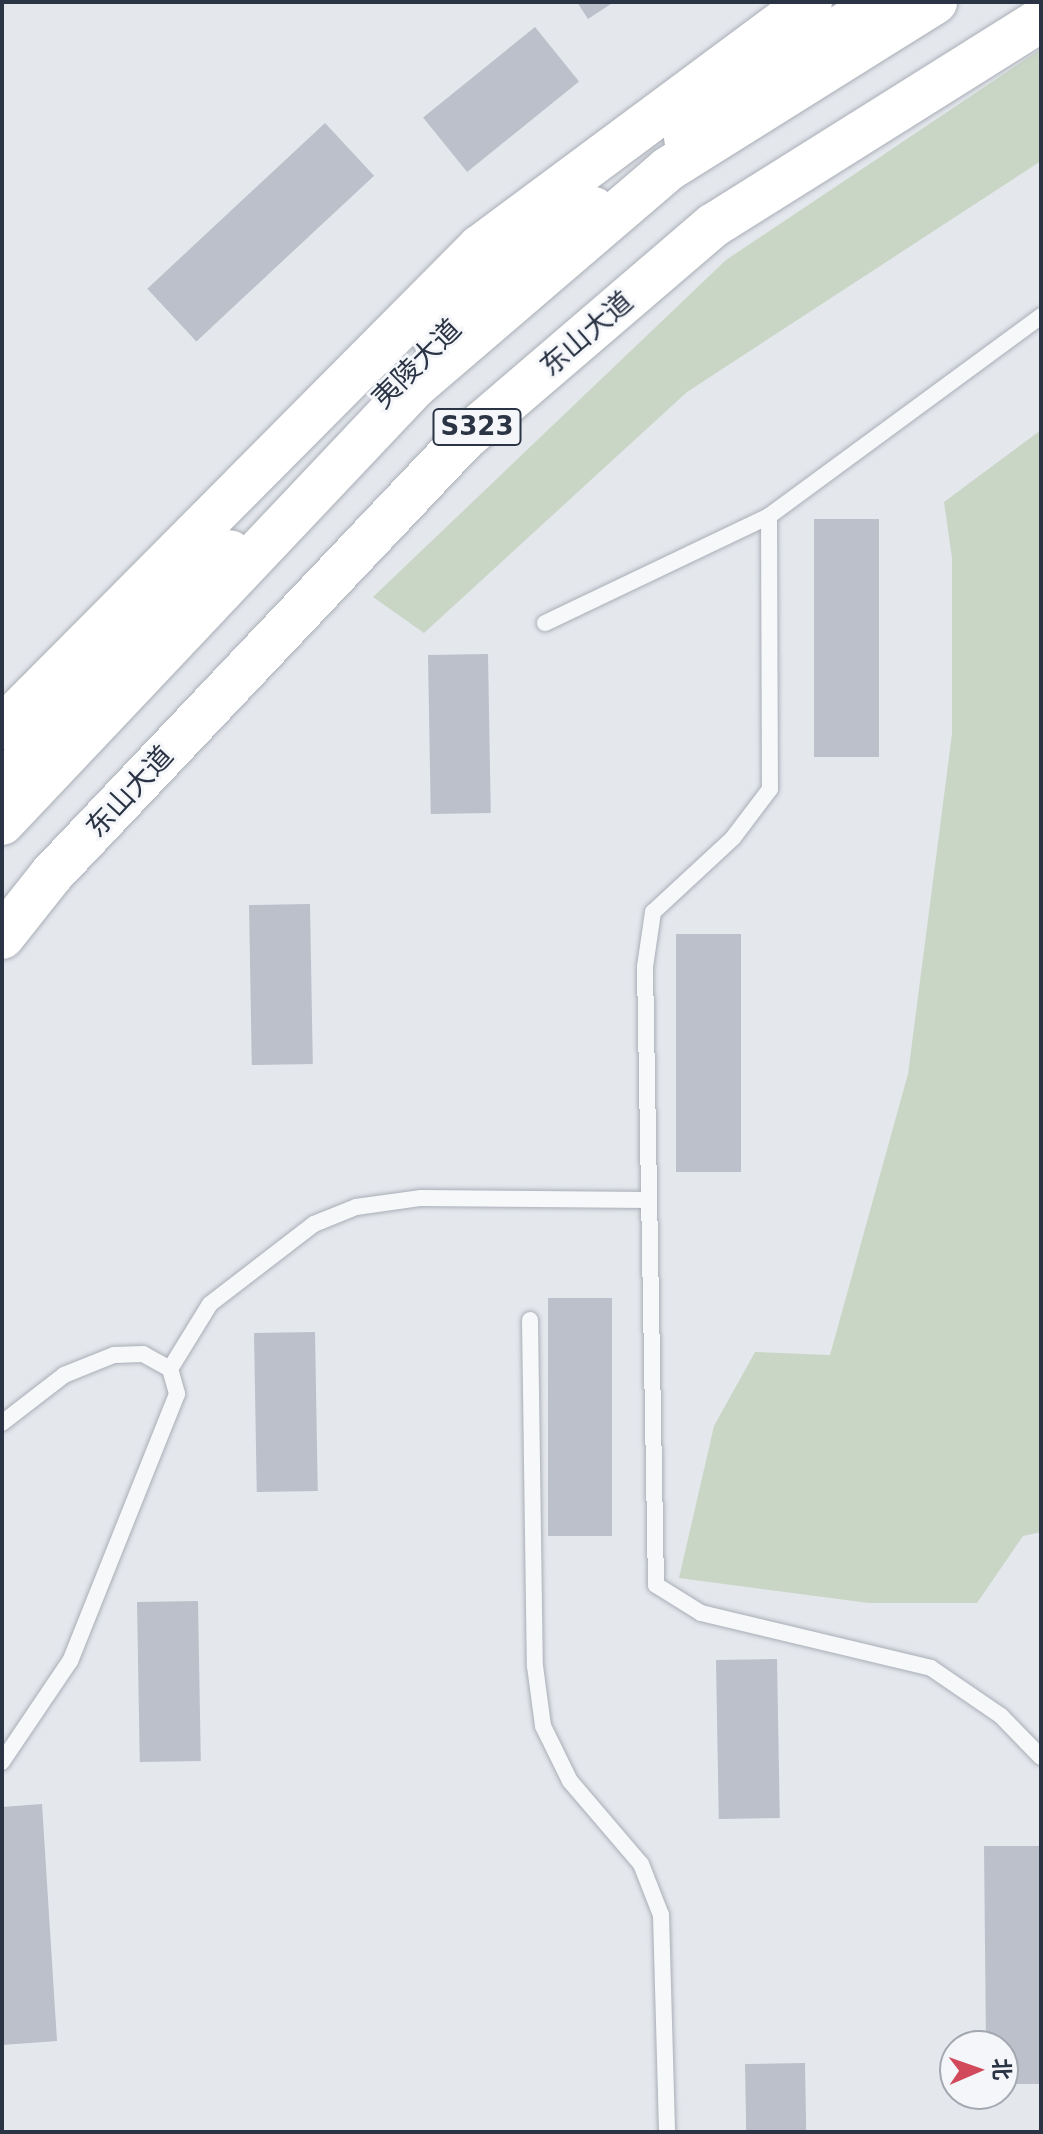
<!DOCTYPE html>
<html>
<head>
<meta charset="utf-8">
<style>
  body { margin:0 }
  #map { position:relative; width:1043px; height:2134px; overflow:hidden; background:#e4e7ec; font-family:"DejaVu Sans","Noto Sans SC",sans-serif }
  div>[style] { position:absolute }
  .green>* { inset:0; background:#c9d6c5 }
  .building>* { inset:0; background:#bbc0ca; transform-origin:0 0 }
  .roads { filter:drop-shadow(0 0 2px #a9aeb7) drop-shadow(0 0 2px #a9aeb7) }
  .service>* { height:16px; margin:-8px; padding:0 8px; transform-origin:8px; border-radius:8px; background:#f7f8fa }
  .secondary>* { height:44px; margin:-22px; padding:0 22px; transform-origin:22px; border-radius:22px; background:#fff }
  .primary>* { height:44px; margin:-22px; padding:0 22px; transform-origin:22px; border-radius:22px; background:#fff }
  span { translate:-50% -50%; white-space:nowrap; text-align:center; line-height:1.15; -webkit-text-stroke:6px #f4f6f9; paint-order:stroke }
  .shield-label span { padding:2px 6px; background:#f4f6f9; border:2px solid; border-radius:6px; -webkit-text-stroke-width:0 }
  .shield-label { font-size:26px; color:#2b3445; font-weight:700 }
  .street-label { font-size:28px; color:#2b3445 }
  .frame { position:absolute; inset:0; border:4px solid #2b3445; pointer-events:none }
  .north { position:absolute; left:939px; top:2030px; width:80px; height:80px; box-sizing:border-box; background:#f4f6f9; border:2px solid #a4a8b1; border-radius:50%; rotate:88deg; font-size:22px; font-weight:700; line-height:32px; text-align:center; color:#2b3445 }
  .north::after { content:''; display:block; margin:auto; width:28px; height:36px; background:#d1495b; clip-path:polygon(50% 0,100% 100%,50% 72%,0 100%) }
</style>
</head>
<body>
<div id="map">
  <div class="green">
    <div style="clip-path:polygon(1041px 49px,1041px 161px,687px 392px,424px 633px,373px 597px,726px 260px)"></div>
    <div style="clip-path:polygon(1041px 430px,1041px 1532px,1023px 1536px,977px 1603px,869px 1603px,679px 1578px,714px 1426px,755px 1352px,830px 1355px,908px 1074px,952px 734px,952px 558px,944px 502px)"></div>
  </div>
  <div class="building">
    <div style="clip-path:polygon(577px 2px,614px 2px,588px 19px)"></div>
    <div style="left:535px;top:27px;width:70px;height:144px;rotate:51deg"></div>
    <div style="left:325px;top:123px;width:72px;height:243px;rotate:47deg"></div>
    <div style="left:814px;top:519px;width:65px;height:238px"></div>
    <div style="left:488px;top:654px;width:159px;height:60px;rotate:89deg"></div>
    <div style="left:310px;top:904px;width:160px;height:61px;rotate:89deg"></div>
    <div style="left:741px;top:934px;width:238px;height:65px;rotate:90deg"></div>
    <div style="left:548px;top:1298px;width:64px;height:238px"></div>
    <div style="left:315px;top:1332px;width:159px;height:61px;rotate:89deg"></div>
    <div style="left:198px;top:1601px;width:160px;height:61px;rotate:89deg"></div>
    <div style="left:777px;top:1659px;width:159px;height:61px;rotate:89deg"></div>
    <div style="clip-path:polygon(42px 1804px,57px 2041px,2px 2045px,2px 1807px)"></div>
    <div style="clip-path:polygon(984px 1846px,1041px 1846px,1041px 2084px,1003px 2084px,1003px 2046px,986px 2046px)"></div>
    <div style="left:805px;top:2063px;width:69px;height:60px;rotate:89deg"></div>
  </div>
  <div class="roads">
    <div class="service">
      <div style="left:769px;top:516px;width:273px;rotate:89.8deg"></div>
      <div style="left:770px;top:789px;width:61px;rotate:127.1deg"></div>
      <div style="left:733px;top:838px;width:109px;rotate:137.2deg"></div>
      <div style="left:653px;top:912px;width:56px;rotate:98.3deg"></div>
      <div style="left:645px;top:967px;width:618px;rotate:88.98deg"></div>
      <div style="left:656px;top:1585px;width:53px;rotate:31.9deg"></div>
      <div style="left:701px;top:1613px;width:236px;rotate:13.4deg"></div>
      <div style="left:931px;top:1668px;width:85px;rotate:34.4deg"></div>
      <div style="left:1001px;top:1716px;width:57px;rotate:45.7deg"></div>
      <div style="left:545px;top:623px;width:248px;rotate:-25.5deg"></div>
      <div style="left:769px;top:516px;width:338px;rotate:-36.3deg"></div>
      <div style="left:530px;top:1320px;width:346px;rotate:89.2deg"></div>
      <div style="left:535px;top:1666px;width:61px;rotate:82.4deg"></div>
      <div style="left:543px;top:1726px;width:61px;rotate:63.9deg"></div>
      <div style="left:570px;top:1781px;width:109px;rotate:49.5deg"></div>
      <div style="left:641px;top:1864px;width:55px;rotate:68.6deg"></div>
      <div style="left:661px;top:1915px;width:217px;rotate:88.4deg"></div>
      <div style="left:170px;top:1369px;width:76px;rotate:-58.4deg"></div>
      <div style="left:210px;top:1304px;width:131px;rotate:-37.6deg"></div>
      <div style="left:314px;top:1224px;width:45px;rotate:-22deg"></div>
      <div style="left:356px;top:1207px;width:66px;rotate:-7.9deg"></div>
      <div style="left:421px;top:1198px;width:228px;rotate:0.5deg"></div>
      <div style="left:2px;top:1423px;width:78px;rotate:-37.7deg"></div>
      <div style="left:64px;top:1375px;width:54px;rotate:-21.8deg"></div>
      <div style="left:114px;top:1355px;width:29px;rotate:-2deg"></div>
      <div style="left:143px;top:1354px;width:31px;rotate:29deg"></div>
      <div style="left:170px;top:1369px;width:26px;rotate:74deg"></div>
      <div style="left:177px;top:1394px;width:288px;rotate:111.8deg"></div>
      <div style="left:70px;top:1661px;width:122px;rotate:124deg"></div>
    </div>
    <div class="secondary">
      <div style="left:686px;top:138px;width:136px;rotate:-37.2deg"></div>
      <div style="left:794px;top:56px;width:103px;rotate:-31.5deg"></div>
      <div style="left:437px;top:345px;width:97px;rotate:-45.4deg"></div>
      <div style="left:505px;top:276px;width:111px;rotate:-37.3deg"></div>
      <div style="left:2px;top:728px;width:678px;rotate:-45.18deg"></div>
      <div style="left:480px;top:247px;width:411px;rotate:-36.6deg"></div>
      <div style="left:2px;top:784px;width:325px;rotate:-45.5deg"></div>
    </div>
    <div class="primary">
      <div style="left:2px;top:823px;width:601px;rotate:-46.62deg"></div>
      <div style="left:415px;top:386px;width:333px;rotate:-40.6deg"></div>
      <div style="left:668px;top:169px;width:315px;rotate:-32deg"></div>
      <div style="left:2px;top:937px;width:80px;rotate:-51.6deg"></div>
      <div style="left:52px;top:874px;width:599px;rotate:-46.56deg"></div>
      <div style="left:464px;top:439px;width:329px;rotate:-40.6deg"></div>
      <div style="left:714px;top:225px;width:386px;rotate:-32.1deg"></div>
    </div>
  </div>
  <div class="shield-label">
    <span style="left:477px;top:427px">S323</span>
  </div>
  <div class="street-label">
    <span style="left:587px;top:334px;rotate:-41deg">东山大道</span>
    <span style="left:417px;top:364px;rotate:-45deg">夷陵大道</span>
    <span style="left:130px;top:792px;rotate:-47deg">东山大道</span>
  </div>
  <div class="frame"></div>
  <div class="north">北</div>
</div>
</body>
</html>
